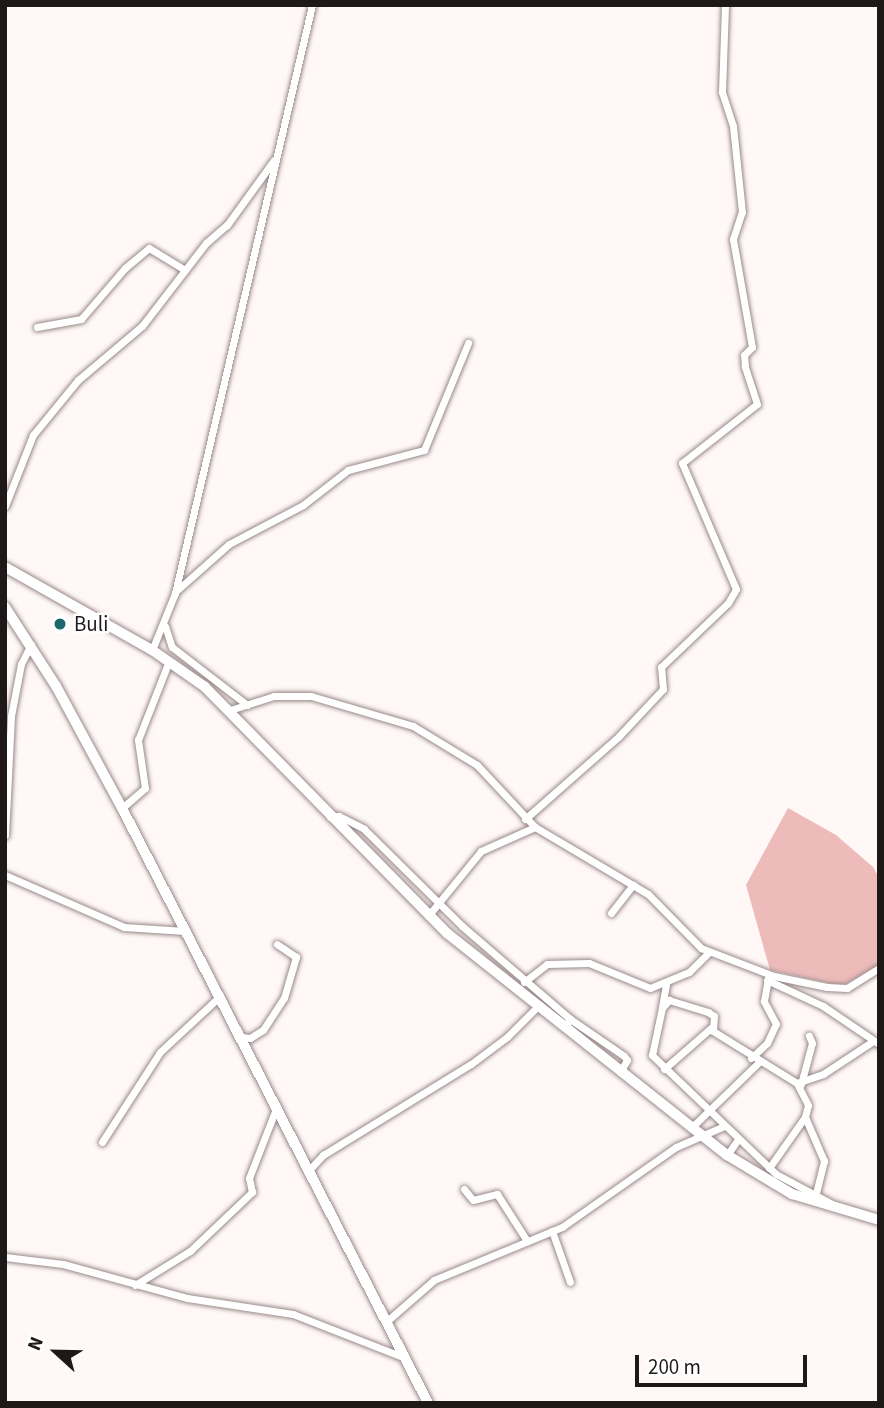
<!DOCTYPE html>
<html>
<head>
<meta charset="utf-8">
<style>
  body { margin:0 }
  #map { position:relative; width:884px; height:1408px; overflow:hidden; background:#fff8f7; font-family:"Source Sans 3",sans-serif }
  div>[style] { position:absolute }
  .forest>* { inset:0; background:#ecbbba }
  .roads { filter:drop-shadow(0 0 2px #998989) drop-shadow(0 0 2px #998989) }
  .street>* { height:7px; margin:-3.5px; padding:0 3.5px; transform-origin:3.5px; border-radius:3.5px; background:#fff }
  .secondary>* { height:10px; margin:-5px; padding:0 5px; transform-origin:5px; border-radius:5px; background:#fff }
  .dots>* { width:19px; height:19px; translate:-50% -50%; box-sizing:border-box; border:4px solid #fff; border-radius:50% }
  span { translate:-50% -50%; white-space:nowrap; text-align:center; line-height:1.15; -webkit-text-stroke:5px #fff; paint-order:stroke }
  .poi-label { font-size:21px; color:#1e1818 }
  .left { translate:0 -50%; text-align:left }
  .frame { position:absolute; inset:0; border:7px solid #1e1818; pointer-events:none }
  .north { position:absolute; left:21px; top:1317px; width:70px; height:70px; -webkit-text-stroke:5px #fff; paint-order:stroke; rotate:292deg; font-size:19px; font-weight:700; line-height:28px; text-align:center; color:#1e1818 }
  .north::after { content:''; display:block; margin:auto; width:24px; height:32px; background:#1e1818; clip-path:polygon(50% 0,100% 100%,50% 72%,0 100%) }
  .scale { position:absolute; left:635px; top:1355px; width:172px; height:32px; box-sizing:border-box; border:4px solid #1e1818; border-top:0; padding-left:9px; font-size:21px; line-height:24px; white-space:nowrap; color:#1e1818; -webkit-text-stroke:5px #fff; paint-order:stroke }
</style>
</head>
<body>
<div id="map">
  <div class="forest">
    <div style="clip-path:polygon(788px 808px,836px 835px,873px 867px,879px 878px,879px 965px,842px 986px,770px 970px,746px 885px)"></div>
  </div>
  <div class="roads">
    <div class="street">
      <div style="left:37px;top:327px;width:45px;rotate:-10.3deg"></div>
      <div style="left:81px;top:319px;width:67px;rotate:-49.2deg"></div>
      <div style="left:125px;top:268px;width:31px;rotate:-40deg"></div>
      <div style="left:149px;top:248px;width:42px;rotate:31.4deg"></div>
      <div style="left:5px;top:506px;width:76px;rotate:-68.5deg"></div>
      <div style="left:33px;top:435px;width:71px;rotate:-50.7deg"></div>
      <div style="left:78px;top:380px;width:84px;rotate:-40.2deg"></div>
      <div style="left:142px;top:326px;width:105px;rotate:-52.4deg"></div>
      <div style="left:206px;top:243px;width:28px;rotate:-41deg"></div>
      <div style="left:227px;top:225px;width:80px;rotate:-54.1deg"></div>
      <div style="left:175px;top:592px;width:72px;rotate:-41.6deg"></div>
      <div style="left:229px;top:544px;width:84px;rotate:-27.8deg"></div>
      <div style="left:303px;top:505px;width:57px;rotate:-37.9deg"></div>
      <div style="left:348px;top:470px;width:79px;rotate:-14.7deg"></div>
      <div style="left:424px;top:450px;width:116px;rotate:-67.6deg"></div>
      <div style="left:165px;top:626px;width:22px;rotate:72deg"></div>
      <div style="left:172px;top:647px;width:95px;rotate:37.7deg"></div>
      <div style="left:152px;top:650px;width:61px;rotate:-68deg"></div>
      <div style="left:175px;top:593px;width:604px;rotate:-76.88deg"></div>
      <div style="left:230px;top:710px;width:46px;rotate:-17.7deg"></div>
      <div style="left:274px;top:696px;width:37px"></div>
      <div style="left:311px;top:696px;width:106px;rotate:16.4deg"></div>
      <div style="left:413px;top:726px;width:75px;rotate:31.4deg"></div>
      <div style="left:477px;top:765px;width:85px;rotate:46.9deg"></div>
      <div style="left:535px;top:827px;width:131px;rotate:30.7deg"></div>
      <div style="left:648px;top:894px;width:76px;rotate:45.5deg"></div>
      <div style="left:701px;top:948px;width:78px;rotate:21deg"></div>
      <div style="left:774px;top:976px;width:54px;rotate:11.7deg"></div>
      <div style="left:827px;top:987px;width:20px;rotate:3deg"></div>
      <div style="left:847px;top:988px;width:38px;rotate:-32deg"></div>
      <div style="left:122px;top:808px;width:30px;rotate:-41deg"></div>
      <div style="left:145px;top:788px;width:49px;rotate:-98.3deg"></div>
      <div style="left:138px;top:740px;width:85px;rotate:-68.6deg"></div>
      <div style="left:330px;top:817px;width:9px;rotate:-6deg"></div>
      <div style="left:339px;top:816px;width:28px;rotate:27deg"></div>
      <div style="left:364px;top:829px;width:138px;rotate:44.7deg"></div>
      <div style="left:462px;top:926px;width:143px;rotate:40.7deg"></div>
      <div style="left:525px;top:819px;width:125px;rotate:-41.4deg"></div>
      <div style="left:619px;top:736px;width:64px;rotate:-46.9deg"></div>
      <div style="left:663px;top:689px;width:22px;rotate:-95deg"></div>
      <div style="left:661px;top:667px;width:93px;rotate:-43.7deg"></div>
      <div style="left:728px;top:603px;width:16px;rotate:-60deg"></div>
      <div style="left:736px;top:589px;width:137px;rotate:-113.2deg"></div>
      <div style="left:682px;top:463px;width:95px;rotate:-38.2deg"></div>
      <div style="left:757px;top:404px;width:40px;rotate:-108deg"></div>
      <div style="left:745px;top:366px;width:11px;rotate:-95deg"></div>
      <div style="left:744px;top:355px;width:11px;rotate:-45deg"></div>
      <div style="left:752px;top:347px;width:110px;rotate:-100deg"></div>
      <div style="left:733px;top:239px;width:28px;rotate:-72deg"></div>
      <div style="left:742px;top:212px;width:86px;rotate:-96deg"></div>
      <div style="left:733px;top:126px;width:36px;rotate:-108deg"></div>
      <div style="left:722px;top:92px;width:87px;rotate:-88deg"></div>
      <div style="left:5px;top:835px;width:119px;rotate:-87.1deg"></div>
      <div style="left:11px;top:716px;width:53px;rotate:-79.1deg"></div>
      <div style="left:21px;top:664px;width:22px;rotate:-63deg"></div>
      <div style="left:5px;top:875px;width:130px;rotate:23.6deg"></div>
      <div style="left:124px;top:927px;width:61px;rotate:3.8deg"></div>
      <div style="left:611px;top:913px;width:36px;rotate:-52deg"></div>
      <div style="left:428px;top:916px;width:84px;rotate:-50.8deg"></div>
      <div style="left:481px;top:851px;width:59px;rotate:-24deg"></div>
      <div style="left:767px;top:980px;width:62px;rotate:24.9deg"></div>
      <div style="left:823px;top:1006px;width:68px;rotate:34.2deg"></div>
      <div style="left:524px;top:982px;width:29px;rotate:-38deg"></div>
      <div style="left:547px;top:964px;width:42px;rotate:-1.4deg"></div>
      <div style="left:589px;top:963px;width:66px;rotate:22.3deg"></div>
      <div style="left:650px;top:988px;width:42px;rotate:-22.3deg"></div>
      <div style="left:689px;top:972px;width:28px;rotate:-45deg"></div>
      <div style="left:662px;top:1007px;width:23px;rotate:-80deg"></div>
      <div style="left:568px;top:1022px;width:4px;rotate:-56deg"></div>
      <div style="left:570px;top:1019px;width:65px;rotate:34.4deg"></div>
      <div style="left:624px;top:1056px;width:5px;rotate:53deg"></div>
      <div style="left:627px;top:1060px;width:14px;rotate:120deg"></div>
      <div style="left:241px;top:1037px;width:9px;rotate:6deg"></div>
      <div style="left:250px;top:1038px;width:15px;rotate:-32deg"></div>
      <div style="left:263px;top:1030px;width:38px;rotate:-57deg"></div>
      <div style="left:284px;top:998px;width:43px;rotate:-73.7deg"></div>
      <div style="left:296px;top:957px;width:23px;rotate:-146deg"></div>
      <div style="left:751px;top:1058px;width:22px;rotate:-43deg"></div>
      <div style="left:767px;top:1043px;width:21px;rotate:-65deg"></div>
      <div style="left:776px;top:1024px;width:26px;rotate:-118deg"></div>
      <div style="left:764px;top:1001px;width:23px;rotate:-80deg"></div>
      <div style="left:664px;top:1069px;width:64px;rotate:-41.2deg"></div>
      <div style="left:801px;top:1084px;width:42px;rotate:-75deg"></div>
      <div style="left:812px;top:1043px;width:8px;rotate:-113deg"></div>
      <div style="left:805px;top:1117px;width:48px;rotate:66.6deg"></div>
      <div style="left:824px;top:1161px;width:33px;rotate:104deg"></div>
      <div style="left:692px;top:1127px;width:93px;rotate:-44.1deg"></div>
      <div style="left:102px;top:1142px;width:107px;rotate:-57.2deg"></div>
      <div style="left:160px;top:1052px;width:82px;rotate:-43deg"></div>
      <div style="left:727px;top:1155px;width:19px;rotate:-55deg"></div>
      <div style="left:769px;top:1168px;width:62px;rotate:-54.8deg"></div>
      <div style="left:805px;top:1117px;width:12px;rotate:-76deg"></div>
      <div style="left:808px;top:1105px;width:25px;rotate:-117deg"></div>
      <div style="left:309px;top:1170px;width:21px;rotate:-47deg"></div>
      <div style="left:323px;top:1155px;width:174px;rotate:-31.6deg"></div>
      <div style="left:471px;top:1064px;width:45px;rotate:-36.9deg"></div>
      <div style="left:507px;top:1037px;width:41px;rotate:-45deg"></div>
      <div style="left:464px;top:1189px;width:14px;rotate:51deg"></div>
      <div style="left:473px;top:1200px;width:25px;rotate:-14deg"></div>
      <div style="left:497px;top:1194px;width:56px;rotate:57.4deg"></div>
      <div style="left:836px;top:1206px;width:68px;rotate:-151.9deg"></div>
      <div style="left:776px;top:1174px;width:172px;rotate:-136.2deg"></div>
      <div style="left:652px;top:1055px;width:48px;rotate:-78deg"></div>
      <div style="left:662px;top:1008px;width:11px;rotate:-49deg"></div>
      <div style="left:669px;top:1000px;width:41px;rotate:17.1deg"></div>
      <div style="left:708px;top:1012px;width:7px;rotate:34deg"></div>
      <div style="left:714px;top:1016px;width:15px;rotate:94deg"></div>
      <div style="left:713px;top:1031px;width:99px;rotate:31.8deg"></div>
      <div style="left:797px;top:1083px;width:28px;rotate:-19deg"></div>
      <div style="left:823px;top:1074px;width:60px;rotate:-33.4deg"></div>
      <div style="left:552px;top:1231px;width:54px;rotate:70.6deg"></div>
      <div style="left:5px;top:1257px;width:58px;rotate:6.9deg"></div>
      <div style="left:63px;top:1264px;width:129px;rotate:15.3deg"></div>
      <div style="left:187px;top:1298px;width:107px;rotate:8.6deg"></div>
      <div style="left:293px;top:1314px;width:120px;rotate:21.4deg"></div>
      <div style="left:135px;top:1285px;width:65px;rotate:-31.7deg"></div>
      <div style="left:190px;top:1251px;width:86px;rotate:-43.6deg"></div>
      <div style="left:252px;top:1192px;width:14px;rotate:-102deg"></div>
      <div style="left:249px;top:1178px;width:77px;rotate:-68.7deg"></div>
      <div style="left:387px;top:1321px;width:62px;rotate:-41.1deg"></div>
      <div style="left:434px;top:1280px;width:139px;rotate:-22.5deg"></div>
      <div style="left:562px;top:1227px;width:139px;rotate:-35.1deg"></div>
      <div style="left:676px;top:1147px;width:52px;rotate:-23.6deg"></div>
    </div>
    <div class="secondary">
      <div style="left:5px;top:567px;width:169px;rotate:29.5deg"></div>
      <div style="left:152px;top:650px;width:65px;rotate:34.9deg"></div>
      <div style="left:205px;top:687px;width:346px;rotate:45.5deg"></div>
      <div style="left:448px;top:934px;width:356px;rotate:38.4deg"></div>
      <div style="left:727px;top:1155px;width:76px;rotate:31deg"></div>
      <div style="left:792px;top:1194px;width:91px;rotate:16.6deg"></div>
      <div style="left:5px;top:607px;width:94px;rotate:57.2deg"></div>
      <div style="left:56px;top:686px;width:139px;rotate:61.6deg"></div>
      <div style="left:122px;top:808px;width:669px;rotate:62.78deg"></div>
    </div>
  </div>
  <div class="dots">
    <div style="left:60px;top:624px;background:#1b686e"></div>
  </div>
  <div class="poi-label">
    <span class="left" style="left:74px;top:624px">Buli</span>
  </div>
  <div class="frame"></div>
  <div class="north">N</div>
  <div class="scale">200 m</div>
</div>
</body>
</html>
